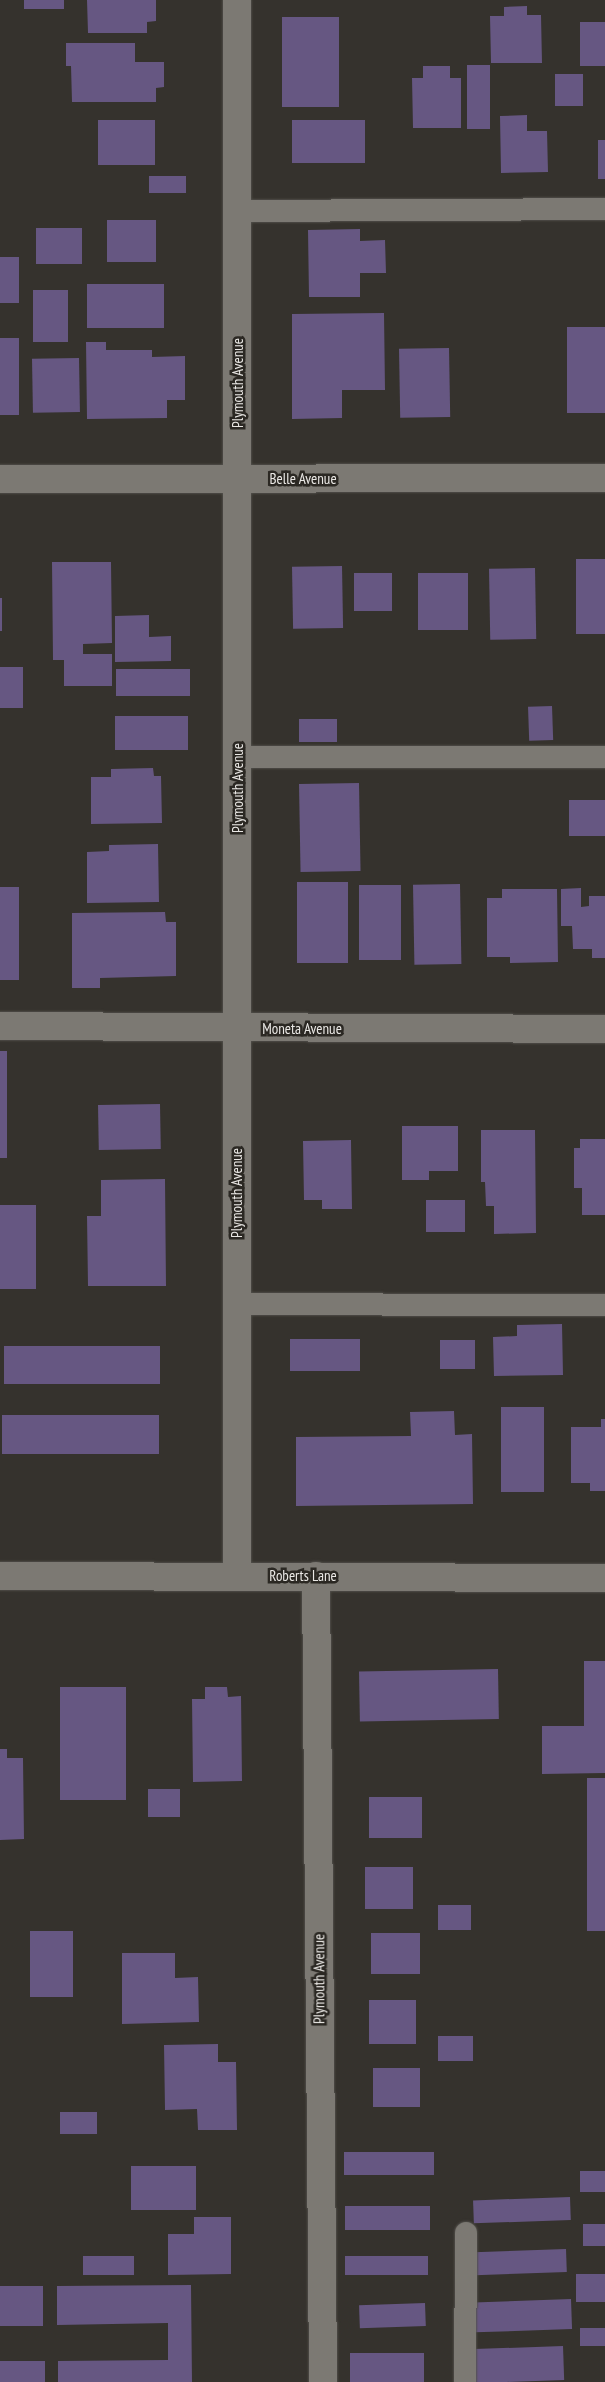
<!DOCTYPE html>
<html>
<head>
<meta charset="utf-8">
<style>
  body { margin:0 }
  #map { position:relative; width:605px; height:2382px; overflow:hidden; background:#35322d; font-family:"PT Sans Narrow",sans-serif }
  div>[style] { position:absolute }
  .building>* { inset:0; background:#665782; transform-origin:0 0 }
  .roads { filter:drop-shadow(0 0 1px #52504b) drop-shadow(0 0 1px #52504b) }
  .lane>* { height:22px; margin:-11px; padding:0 11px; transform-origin:11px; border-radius:11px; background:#7c7973 }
  .street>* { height:28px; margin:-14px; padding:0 14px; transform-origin:14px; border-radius:14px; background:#7c7973 }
  .secondary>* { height:28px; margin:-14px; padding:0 14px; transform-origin:14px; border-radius:14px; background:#7c7973 }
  span { translate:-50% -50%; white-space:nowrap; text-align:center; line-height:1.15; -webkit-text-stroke:5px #2b2823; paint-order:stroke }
  .street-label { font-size:15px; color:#eae8e5 }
</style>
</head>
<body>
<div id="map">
  <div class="building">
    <div style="left:24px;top:0;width:40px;height:9px"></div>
    <div style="clip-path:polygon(87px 0,156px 0,156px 21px,147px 22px,147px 33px,88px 33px)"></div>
    <div style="clip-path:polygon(527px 6px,527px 15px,541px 15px,542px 63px,491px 63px,490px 16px,504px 16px,504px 7px)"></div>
    <div style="left:282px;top:17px;width:57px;height:90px"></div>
    <div style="left:580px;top:22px;width:25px;height:44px"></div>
    <div style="clip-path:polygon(66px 43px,135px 43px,135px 62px,164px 62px,164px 87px,156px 88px,156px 102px,72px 102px,71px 66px,66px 66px)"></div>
    <div style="left:467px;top:65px;width:23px;height:64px"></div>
    <div style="clip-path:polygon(423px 66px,450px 66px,450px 78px,461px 78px,461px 128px,413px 128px,412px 78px,423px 78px)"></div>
    <div style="left:583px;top:74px;width:32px;height:28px;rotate:90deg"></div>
    <div style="clip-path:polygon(527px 115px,527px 131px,547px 131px,548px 172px,501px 173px,500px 116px)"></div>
    <div style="left:155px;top:120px;width:45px;height:57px;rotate:90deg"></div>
    <div style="left:365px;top:120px;width:43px;height:73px;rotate:90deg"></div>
    <div style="left:598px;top:140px;width:7px;height:39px"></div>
    <div style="left:149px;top:176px;width:37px;height:17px"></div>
    <div style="left:107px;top:220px;width:49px;height:42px"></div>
    <div style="left:36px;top:228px;width:46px;height:36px"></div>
    <div style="clip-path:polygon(360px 229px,360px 241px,385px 240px,386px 273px,360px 273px,360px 297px,309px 297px,308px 230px)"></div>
    <div style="left:0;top:257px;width:19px;height:46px"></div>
    <div style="left:164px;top:284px;width:44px;height:77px;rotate:90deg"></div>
    <div style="left:33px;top:290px;width:35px;height:52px"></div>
    <div style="clip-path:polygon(384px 313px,385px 390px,342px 390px,342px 418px,292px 419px,292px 314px)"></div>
    <div style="left:605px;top:327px;width:86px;height:38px;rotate:90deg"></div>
    <div style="left:0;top:338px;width:19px;height:77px"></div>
    <div style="clip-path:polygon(86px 342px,106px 342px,106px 350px,152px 350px,152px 357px,185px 356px,185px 400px,167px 400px,167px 418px,87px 419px)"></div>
    <div style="left:449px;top:348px;width:69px;height:50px;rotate:89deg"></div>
    <div style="left:79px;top:358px;width:54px;height:47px;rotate:89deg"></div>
    <div style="left:576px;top:559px;width:29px;height:75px"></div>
    <div style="clip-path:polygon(52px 562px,111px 562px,112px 643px,83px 644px,83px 654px,112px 654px,112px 686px,64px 686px,64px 660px,53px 660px)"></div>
    <div style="left:342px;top:566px;width:62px;height:50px;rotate:89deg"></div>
    <div style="left:535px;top:568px;width:71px;height:46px;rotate:89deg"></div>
    <div style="left:354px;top:573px;width:38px;height:38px"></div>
    <div style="left:418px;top:573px;width:50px;height:57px"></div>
    <div style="left:0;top:598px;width:2px;height:33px"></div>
    <div style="clip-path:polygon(149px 615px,149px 637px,171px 636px,171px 661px,115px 662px,115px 616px)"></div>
    <div style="left:0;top:667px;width:23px;height:41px"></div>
    <div style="left:190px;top:669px;width:27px;height:74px;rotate:90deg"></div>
    <div style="left:552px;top:706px;width:34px;height:24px;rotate:88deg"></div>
    <div style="left:188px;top:716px;width:34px;height:73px;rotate:90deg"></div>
    <div style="left:299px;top:719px;width:38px;height:23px"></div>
    <div style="clip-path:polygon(153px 768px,154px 776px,161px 776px,162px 823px,91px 824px,91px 777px,111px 777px,111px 769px)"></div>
    <div style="left:359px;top:783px;width:88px;height:60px;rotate:89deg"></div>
    <div style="left:569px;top:800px;width:36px;height:36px"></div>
    <div style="clip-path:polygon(158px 844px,159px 902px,87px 903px,87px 852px,109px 851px,109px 845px)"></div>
    <div style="left:348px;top:882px;width:81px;height:51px;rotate:90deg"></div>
    <div style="left:460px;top:884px;width:80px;height:47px;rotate:89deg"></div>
    <div style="left:359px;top:885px;width:42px;height:75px"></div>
    <div style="left:0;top:887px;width:19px;height:93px"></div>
    <div style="clip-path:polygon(581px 888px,581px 907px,589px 906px,589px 896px,605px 896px,605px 958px,592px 958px,592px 949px,573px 949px,572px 926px,561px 926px,561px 889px)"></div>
    <div style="clip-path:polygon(502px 889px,557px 889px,558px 962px,510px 963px,510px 957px,487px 957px,487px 898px,502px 898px)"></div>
    <div style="clip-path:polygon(165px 912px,166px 922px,176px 922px,176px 976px,100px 978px,100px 988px,72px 988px,72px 913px)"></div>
    <div style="left:0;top:1051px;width:7px;height:107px"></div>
    <div style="left:160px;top:1104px;width:45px;height:62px;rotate:89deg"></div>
    <div style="clip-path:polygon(402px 1126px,458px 1126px,458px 1171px,429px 1171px,429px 1180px,402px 1180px)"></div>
    <div style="clip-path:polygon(481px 1130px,535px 1130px,536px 1233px,494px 1234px,494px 1206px,486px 1206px,485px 1182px,481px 1182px)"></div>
    <div style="clip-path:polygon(580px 1139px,605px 1139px,605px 1215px,582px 1215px,582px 1188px,574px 1188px,574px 1148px,580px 1148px)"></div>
    <div style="clip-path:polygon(351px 1140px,352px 1209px,322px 1209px,322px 1200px,304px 1200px,303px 1141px)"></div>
    <div style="clip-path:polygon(165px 1179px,166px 1286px,88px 1286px,87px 1216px,101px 1216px,101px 1180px)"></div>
    <div style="left:426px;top:1200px;width:39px;height:32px"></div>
    <div style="left:0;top:1205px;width:36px;height:84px"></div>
    <div style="clip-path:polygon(562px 1324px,563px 1375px,494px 1376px,493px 1337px,517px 1336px,517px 1325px)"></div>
    <div style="left:360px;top:1339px;width:32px;height:70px;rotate:90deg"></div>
    <div style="left:475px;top:1340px;width:29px;height:35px;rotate:90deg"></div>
    <div style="left:160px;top:1346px;width:38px;height:156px;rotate:90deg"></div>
    <div style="left:501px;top:1407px;width:43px;height:85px"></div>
    <div style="clip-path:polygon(454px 1411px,455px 1435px,472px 1434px,473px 1504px,296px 1506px,296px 1437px,411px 1436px,410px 1412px)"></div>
    <div style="left:159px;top:1415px;width:39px;height:157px;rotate:90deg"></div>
    <div style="clip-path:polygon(601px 1419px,605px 1419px,605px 1491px,590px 1491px,590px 1483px,571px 1483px,571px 1427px,601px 1427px)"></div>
    <div style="clip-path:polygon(584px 1661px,605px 1661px,605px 1773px,542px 1774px,542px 1726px,584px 1726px)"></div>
    <div style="left:498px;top:1669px;width:50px;height:139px;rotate:89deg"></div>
    <div style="left:60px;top:1687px;width:66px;height:113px"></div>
    <div style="clip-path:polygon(205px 1687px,227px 1687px,228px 1697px,241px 1696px,242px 1781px,193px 1782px,192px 1699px,205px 1699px)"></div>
    <div style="clip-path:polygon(0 1749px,7px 1749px,7px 1758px,23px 1758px,24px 1839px,0 1840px)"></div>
    <div style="left:587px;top:1778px;width:18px;height:153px"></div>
    <div style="left:148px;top:1789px;width:32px;height:28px"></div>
    <div style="left:369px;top:1797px;width:53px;height:41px"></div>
    <div style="left:365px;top:1867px;width:48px;height:42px"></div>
    <div style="left:471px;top:1905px;width:25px;height:33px;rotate:90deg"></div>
    <div style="left:30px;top:1931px;width:43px;height:66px"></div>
    <div style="left:371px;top:1933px;width:49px;height:41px"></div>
    <div style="clip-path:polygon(122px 1953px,175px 1953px,175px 1978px,198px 1977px,199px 2022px,122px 2024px)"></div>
    <div style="left:369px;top:2000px;width:47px;height:44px"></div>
    <div style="left:438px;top:2036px;width:35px;height:25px"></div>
    <div style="clip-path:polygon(218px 2044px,218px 2062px,236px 2062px,237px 2130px,198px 2130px,197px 2109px,165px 2110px,164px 2045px)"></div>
    <div style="left:373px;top:2068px;width:47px;height:39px"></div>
    <div style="left:60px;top:2112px;width:37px;height:22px"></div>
    <div style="left:344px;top:2152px;width:90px;height:23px"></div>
    <div style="left:131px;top:2166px;width:65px;height:44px"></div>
    <div style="left:580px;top:2171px;width:25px;height:21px"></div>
    <div style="left:570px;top:2197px;width:23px;height:97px;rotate:88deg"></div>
    <div style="left:430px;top:2206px;width:24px;height:85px;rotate:90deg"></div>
    <div style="clip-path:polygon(194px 2217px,231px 2217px,231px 2274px,168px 2275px,168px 2234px,194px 2234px)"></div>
    <div style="left:605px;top:2224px;width:22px;height:22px;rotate:90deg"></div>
    <div style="left:566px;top:2249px;width:23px;height:99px;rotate:88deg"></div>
    <div style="left:134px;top:2256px;width:19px;height:51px;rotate:90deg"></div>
    <div style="left:428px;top:2256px;width:19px;height:83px;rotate:90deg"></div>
    <div style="left:576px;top:2274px;width:29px;height:28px"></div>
    <div style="clip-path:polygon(191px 2285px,192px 2382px,58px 2382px,58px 2361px,168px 2360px,168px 2323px,57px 2325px,57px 2286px)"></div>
    <div style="left:43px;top:2286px;width:40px;height:43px;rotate:90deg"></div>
    <div style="left:571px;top:2299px;width:30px;height:97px;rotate:88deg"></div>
    <div style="left:425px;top:2303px;width:23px;height:66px;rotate:88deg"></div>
    <div style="left:580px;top:2328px;width:25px;height:18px"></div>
    <div style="left:563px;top:2346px;width:34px;height:89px;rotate:88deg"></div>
    <div style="left:424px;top:2353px;width:29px;height:74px;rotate:90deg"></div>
    <div style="left:0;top:2361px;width:45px;height:21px"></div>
  </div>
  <div class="roads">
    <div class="lane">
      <div style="left:237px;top:211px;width:368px;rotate:-0.3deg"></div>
      <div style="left:238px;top:757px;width:367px"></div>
      <div style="left:237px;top:1304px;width:368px;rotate:0.2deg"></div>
      <div style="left:465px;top:2382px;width:149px;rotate:-89.6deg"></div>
    </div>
    <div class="street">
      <div style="left:237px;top:0;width:1576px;rotate:90deg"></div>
      <div style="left:0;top:479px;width:605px;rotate:-0.09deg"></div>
      <div style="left:0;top:1026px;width:605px;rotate:0.28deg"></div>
      <div style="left:316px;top:1576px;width:806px;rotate:89.5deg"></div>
    </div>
    <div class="secondary">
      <div style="left:0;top:1576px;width:605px;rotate:0.19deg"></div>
    </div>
  </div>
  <div class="street-label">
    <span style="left:238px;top:383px;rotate:-90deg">Plymouth Avenue</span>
    <span style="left:303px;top:479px">Belle Avenue</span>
    <span style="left:238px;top:788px;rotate:-90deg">Plymouth Avenue</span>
    <span style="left:302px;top:1029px">Moneta Avenue</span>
    <span style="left:237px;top:1193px;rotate:-90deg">Plymouth Avenue</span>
    <span style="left:303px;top:1576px">Roberts Lane</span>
    <span style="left:319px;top:1979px;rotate:-90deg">Plymouth Avenue</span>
  </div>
</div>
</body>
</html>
